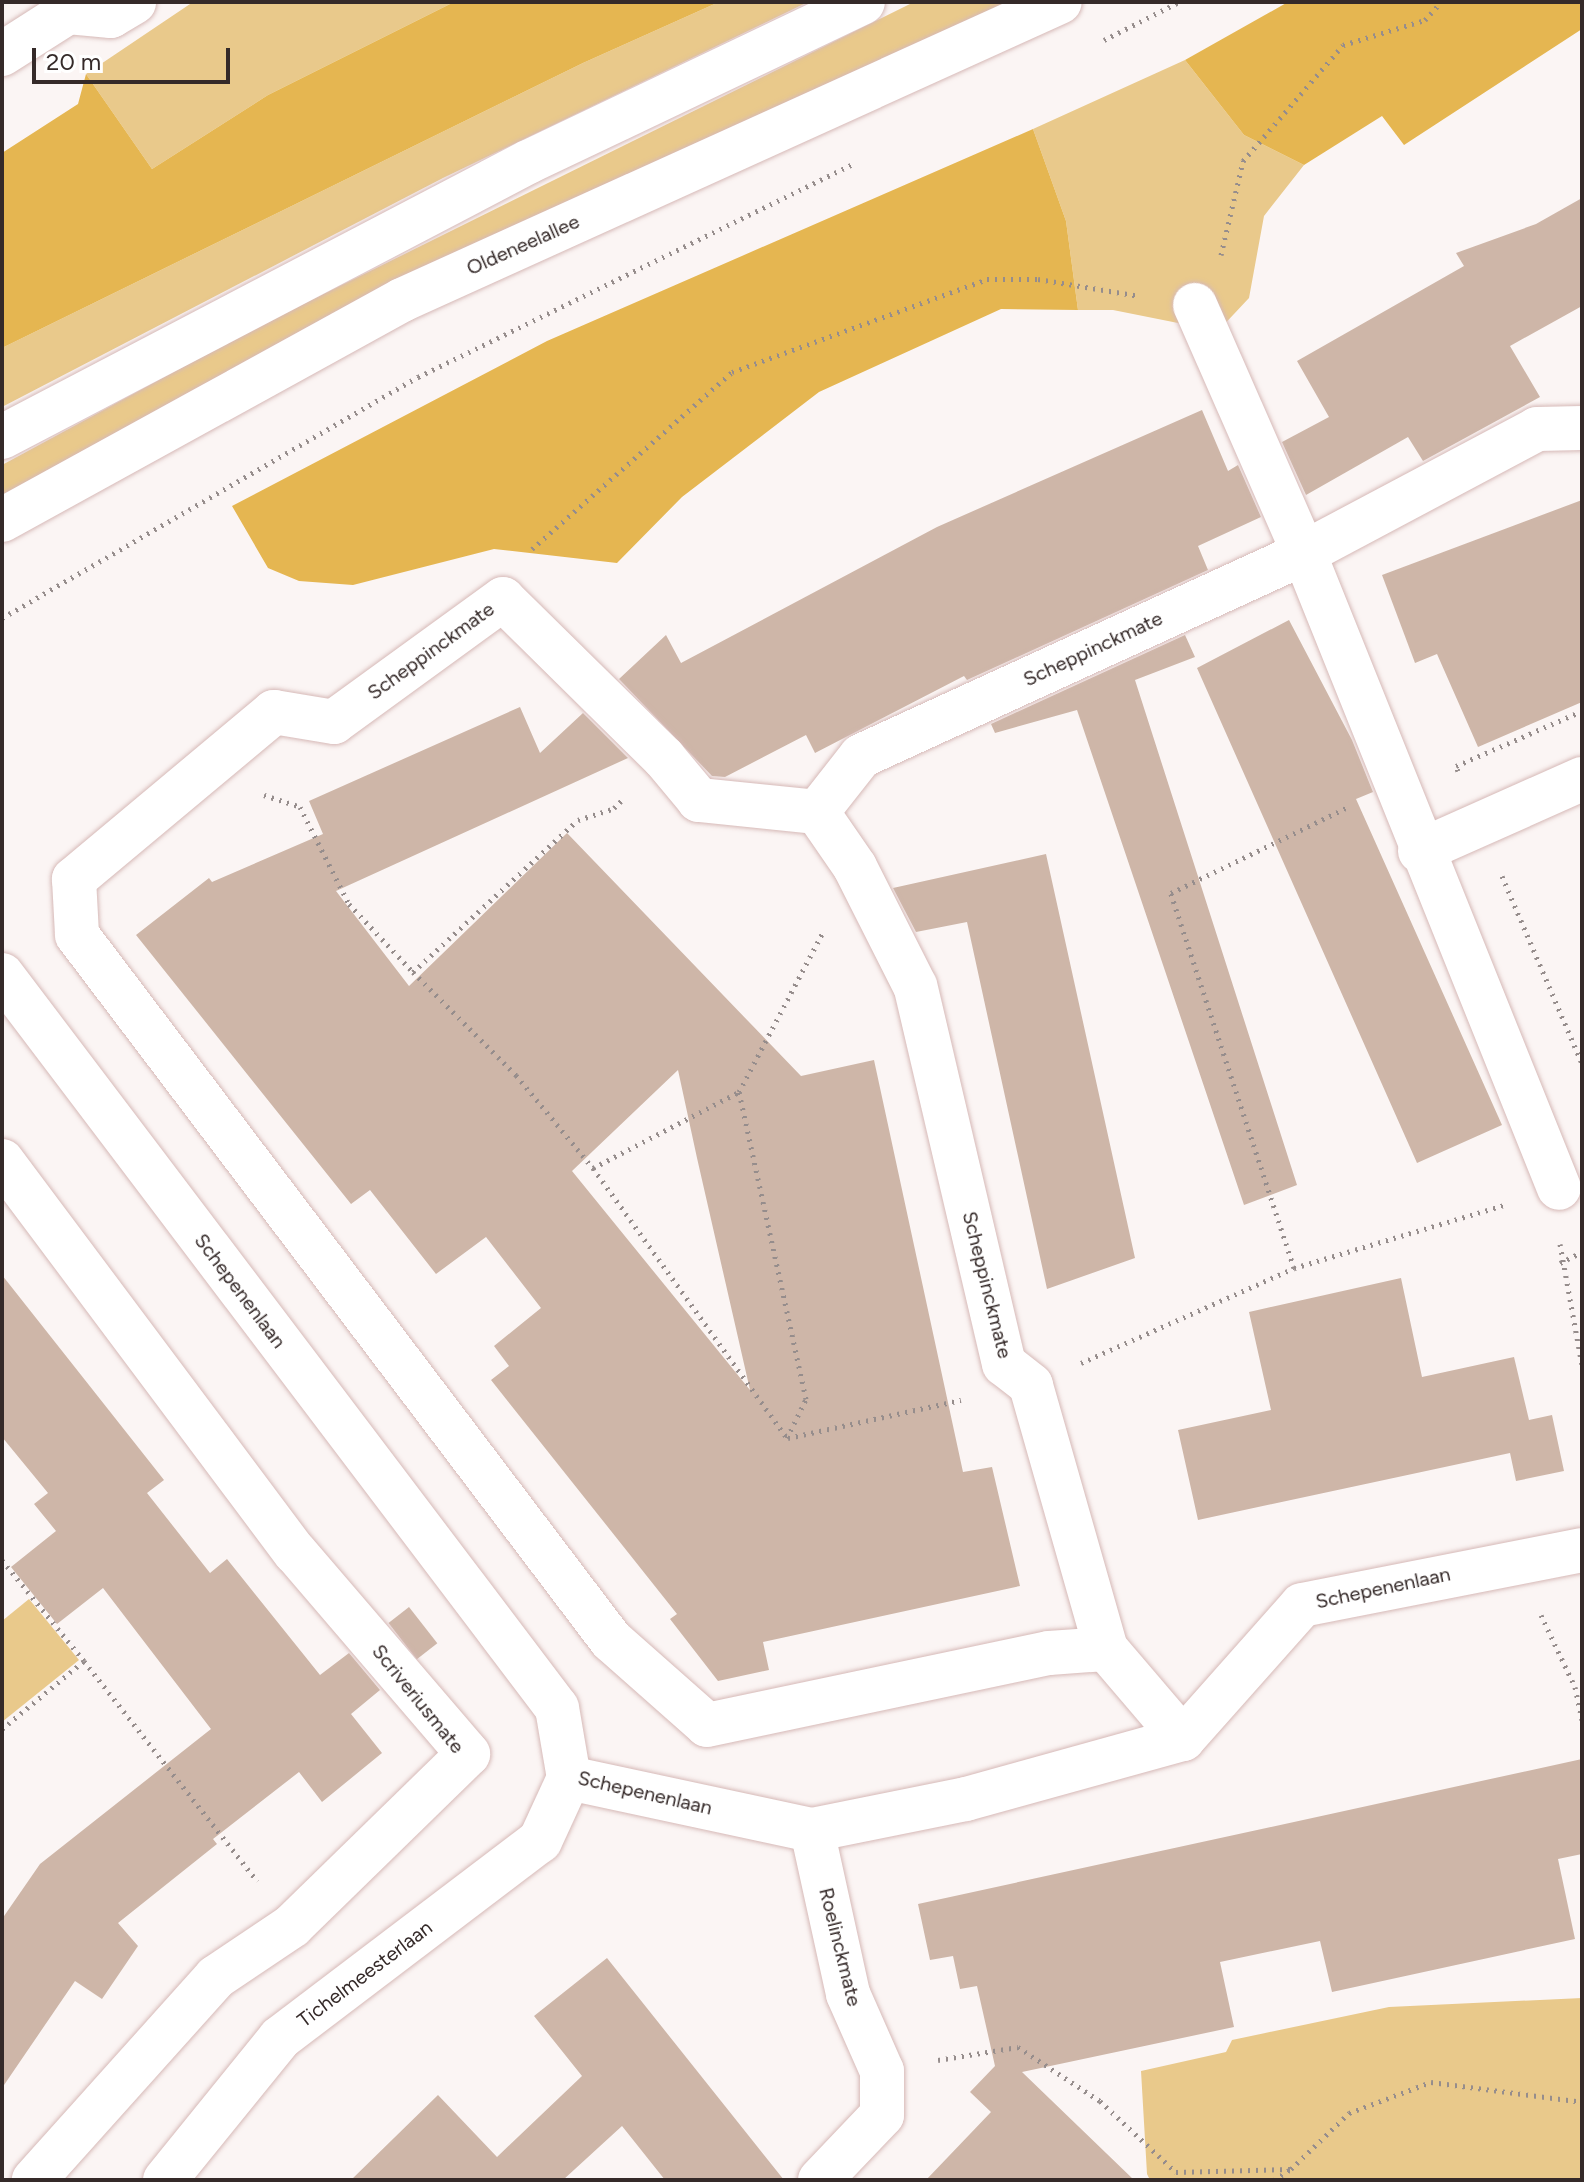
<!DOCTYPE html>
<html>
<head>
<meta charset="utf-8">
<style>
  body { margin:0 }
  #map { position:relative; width:1584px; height:2182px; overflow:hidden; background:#fbf5f4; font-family:Figtree,sans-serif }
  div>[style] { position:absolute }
  .green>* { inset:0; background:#e9c98b }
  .forest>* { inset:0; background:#e5b651 }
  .building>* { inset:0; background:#ceb6a8; transform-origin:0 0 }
  .path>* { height:5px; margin-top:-2.5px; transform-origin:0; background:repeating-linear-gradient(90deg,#968d8c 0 2px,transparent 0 8px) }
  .roads { filter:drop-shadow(0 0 2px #d6b9b7) drop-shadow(0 0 2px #d6b9b7) }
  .minor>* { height:44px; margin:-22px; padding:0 22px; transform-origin:22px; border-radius:22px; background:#fff }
  .secondary>* { height:44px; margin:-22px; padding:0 22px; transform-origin:22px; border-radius:22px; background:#fff }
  span { translate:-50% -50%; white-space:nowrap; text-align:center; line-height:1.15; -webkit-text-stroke:6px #fff; paint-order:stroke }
  .street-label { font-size:20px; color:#352a29 }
  .frame { position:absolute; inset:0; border:4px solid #352a29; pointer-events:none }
  .scale { position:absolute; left:32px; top:48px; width:198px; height:36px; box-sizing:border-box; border:4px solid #352a29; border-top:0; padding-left:10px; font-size:24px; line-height:28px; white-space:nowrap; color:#352a29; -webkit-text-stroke:6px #fff; paint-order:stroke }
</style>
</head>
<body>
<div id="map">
  <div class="green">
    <div style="clip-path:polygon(193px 2px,454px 2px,268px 95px,152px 169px,86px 74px)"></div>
    <div style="clip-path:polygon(719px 2px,808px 2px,443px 178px,2px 407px,2px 348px,583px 63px)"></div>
    <div style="clip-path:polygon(914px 2px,1011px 2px,2px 495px,2px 465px,259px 326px)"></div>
    <div style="clip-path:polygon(1185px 60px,1244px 135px,1304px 165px,1264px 216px,1249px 298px,1218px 331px,1113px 310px,1078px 310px,1066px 221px,1033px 129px)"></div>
    <div style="clip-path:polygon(29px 1599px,79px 1660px,2px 1722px,2px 1621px)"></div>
    <div style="clip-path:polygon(1582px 1998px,1582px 2180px,1150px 2180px,1147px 2174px,1141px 2071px,1226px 2052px,1232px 2040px,1389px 2007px)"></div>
  </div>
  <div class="forest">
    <div style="clip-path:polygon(454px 2px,719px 2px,583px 63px,2px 348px,2px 153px,78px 104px,86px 74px,152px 169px,268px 95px)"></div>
    <div style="clip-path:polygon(1288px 2px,1582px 2px,1582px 29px,1404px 145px,1382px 116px,1304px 165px,1244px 135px,1185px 60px)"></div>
    <div style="clip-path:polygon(1033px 129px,1066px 221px,1078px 310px,1001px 309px,819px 392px,682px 497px,617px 563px,494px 549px,353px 585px,299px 581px,268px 568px,232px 506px,547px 341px)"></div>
  </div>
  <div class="building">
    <div style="clip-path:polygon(1582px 198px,1582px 306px,1510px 346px,1540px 397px,1423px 461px,1408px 437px,1306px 495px,1282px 442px,1329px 417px,1297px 361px,1464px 266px,1456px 253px,1536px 224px)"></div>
    <div style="clip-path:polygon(1202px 410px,1228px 471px,1238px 465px,1261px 517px,1198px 546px,1208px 570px,967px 680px,964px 676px,815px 753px,806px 735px,725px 777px,712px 776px,619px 679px,666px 635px,681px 663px,937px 527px)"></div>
    <div style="clip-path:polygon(1582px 500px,1582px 702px,1478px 747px,1437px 654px,1415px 663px,1382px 575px)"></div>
    <div style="clip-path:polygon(1289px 620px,1352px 740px,1373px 792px,1356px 799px,1502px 1125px,1417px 1163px,1197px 668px)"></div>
    <div style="clip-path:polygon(1185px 635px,1195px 657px,1135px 680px,1297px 1185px,1244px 1205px,1077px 710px,995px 733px,991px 724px)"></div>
    <div style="clip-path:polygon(evenodd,520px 707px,540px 753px,583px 713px,628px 758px,336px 891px,409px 986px,567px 833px,801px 1076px,874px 1060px,963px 1472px,992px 1467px,1020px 1586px,763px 1642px,769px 1670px,718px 1681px,670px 1619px,677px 1614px,491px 1380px,509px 1366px,494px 1346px,541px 1308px,486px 1237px,436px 1274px,370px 1190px,351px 1204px,136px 935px,209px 878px,212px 882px,323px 834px,309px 801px,520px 707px,678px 1070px,697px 1158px,750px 1390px,572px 1171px,678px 1070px)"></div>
    <div style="clip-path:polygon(1046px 854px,1135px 1258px,1047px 1289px,967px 922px,916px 932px,893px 888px)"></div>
    <div style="clip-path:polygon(2px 1275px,164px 1480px,147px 1493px,210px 1573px,227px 1559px,320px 1675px,349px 1653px,380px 1690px,351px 1714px,382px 1753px,322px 1802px,299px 1772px,213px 1839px,217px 1844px,118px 1923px,138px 1946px,102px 1999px,75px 1981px,2px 2088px,2px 1919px,40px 1864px,211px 1729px,103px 1588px,57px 1624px,11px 1567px,56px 1531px,34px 1504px,48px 1493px,2px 1437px)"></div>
    <div style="clip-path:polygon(1401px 1278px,1422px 1377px,1514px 1357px,1529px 1420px,1552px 1415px,1564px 1471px,1516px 1481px,1510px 1453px,1198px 1520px,1178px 1430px,1271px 1410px,1249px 1312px)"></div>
    <div style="left:409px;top:1607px;width:46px;height:26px;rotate:52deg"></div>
    <div style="clip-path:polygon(1582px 1759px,1582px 1854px,1558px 1859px,1575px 1939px,1332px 1992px,1320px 1941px,1220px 1962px,1234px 2027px,1022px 2072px,1134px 2180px,926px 2180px,991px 2112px,970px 2092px,995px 2066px,977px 1986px,960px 1989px,953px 1956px,930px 1960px,918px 1904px)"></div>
    <div style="clip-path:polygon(607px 1958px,784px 2180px,665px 2180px,622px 2126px,563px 2180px,351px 2180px,438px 2095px,497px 2157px,582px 2076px,534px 2016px)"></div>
  </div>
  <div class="path">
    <div style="left:1104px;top:40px;width:84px;rotate:-26.9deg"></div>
    <div style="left:1221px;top:255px;width:97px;rotate:-76.8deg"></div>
    <div style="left:1243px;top:161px;width:153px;rotate:-49.2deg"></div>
    <div style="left:1343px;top:45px;width:86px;rotate:-17deg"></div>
    <div style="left:1425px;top:20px;width:24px;rotate:-48deg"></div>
    <div style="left:532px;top:549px;width:267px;rotate:-41.5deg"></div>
    <div style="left:732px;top:372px;width:271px;rotate:-20deg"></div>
    <div style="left:987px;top:279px;width:51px"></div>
    <div style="left:1038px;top:279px;width:103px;rotate:9.5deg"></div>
    <div style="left:2px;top:618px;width:481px;rotate:-30.1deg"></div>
    <div style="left:418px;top:377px;width:486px;rotate:-26.1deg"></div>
    <div style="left:1458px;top:771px;width:5px;rotate:-112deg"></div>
    <div style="left:1456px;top:766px;width:137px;rotate:-23.6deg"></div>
    <div style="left:264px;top:795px;width:38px;rotate:18deg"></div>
    <div style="left:300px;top:807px;width:109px;rotate:63.2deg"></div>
    <div style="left:349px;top:904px;width:93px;rotate:46.7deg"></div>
    <div style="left:413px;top:972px;width:224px;rotate:-42.7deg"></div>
    <div style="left:578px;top:820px;width:38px;rotate:-18deg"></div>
    <div style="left:614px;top:808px;width:16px;rotate:-45deg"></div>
    <div style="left:1502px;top:876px;width:204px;rotate:66.9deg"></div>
    <div style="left:413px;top:972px;width:146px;rotate:45deg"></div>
    <div style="left:516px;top:1075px;width:121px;rotate:50.4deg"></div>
    <div style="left:593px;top:1168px;width:332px;rotate:54.3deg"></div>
    <div style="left:787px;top:1438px;width:43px;rotate:-64deg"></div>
    <div style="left:806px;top:1399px;width:314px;rotate:-102.3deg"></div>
    <div style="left:739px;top:1092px;width:183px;rotate:-62.3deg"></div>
    <div style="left:593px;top:1168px;width:165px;rotate:-27.5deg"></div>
    <div style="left:1560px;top:1244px;width:123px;rotate:79.7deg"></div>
    <div style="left:1560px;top:1263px;width:25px;rotate:-27deg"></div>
    <div style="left:1294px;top:1268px;width:219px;rotate:-16.7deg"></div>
    <div style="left:1081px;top:1363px;width:233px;rotate:-24deg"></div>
    <div style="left:1294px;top:1268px;width:395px;rotate:-108.2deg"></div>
    <div style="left:1171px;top:893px;width:195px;rotate:-25.9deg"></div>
    <div style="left:788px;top:1438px;width:177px;rotate:-12.4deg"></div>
    <div style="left:2px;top:1560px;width:130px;rotate:50.9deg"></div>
    <div style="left:1541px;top:1615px;width:80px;rotate:64.7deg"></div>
    <div style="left:1575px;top:1687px;width:35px;rotate:78deg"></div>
    <div style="left:2px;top:1729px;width:107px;rotate:-39.7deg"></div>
    <div style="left:84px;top:1661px;width:280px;rotate:51.8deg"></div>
    <div style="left:938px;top:2060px;width:81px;rotate:-9.2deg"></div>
    <div style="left:1018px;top:2047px;width:98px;rotate:33.4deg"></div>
    <div style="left:1100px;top:2101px;width:104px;rotate:43.1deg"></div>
    <div style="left:1176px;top:2172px;width:115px;rotate:-1.5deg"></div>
    <div style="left:1291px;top:2169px;width:81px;rotate:-44deg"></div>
    <div style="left:1349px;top:2113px;width:88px;rotate:-20.7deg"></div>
    <div style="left:1431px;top:2082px;width:152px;rotate:7.5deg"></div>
    <div style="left:1274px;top:2180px;width:20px;rotate:-33deg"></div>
  </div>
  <div class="roads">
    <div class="minor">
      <div style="left:2px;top:54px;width:78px;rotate:-32.5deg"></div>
      <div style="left:68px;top:12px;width:43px;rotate:5.3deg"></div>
      <div style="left:111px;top:16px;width:27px;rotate:-31deg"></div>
      <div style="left:1195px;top:305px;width:271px;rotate:66.3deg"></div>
      <div style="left:1304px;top:553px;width:684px;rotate:68.12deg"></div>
      <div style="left:817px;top:812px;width:119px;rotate:-174.2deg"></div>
      <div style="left:699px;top:800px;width:55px;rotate:-129.8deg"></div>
      <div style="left:664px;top:758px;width:226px;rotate:-135.4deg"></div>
      <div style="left:503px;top:599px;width:209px;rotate:144deg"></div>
      <div style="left:334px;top:722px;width:61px;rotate:-170.5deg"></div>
      <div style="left:274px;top:712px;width:261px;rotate:140.1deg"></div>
      <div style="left:74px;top:879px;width:56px;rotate:86.9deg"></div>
      <div style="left:77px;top:935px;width:884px;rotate:52.86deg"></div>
      <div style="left:611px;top:1640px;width:128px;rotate:41.5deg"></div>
      <div style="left:707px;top:1725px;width:349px;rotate:-11.9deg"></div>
      <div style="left:1049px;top:1653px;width:57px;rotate:-4deg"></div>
      <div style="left:1420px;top:851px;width:177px;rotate:-24deg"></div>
      <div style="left:2px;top:975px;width:919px;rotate:52.87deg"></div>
      <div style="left:557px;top:1708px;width:71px;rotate:80.3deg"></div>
      <div style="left:569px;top:1778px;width:249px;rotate:12.1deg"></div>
      <div style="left:812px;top:1830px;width:157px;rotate:-11.4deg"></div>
      <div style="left:966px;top:1799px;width:225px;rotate:-15.5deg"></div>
      <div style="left:1183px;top:1739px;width:179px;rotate:-48.4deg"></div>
      <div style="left:1302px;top:1605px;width:285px;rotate:-11.1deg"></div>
      <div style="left:2px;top:1161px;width:489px;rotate:53.2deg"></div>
      <div style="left:295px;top:1552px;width:266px;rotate:49.4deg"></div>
      <div style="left:468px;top:1754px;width:246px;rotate:135.7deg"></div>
      <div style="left:292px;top:1926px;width:92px;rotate:146.1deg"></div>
      <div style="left:216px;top:1977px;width:273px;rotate:131.9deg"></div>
      <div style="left:1183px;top:1739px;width:118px;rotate:-130.5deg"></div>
      <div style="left:1106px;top:1649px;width:274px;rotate:-105.9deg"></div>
      <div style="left:1031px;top:1385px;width:34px;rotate:-142deg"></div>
      <div style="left:1004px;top:1364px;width:388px;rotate:-103.2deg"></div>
      <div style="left:915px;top:986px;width:133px;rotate:-116.8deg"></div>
      <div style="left:855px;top:867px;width:67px;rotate:-124.6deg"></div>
      <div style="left:817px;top:812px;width:71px;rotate:-51.8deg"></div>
      <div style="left:861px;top:756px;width:487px;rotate:-24.6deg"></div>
      <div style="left:1304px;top:553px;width:264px;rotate:-28deg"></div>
      <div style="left:1537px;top:429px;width:45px;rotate:-1.3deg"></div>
      <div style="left:812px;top:1830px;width:168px;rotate:77.6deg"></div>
      <div style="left:848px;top:1994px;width:84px;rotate:66.2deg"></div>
      <div style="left:882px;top:2071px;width:44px;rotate:90deg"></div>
      <div style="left:882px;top:2115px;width:90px;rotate:133.6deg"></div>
      <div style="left:165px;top:2180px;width:183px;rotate:-51deg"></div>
      <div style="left:280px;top:2038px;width:326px;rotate:-37.2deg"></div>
      <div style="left:540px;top:1841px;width:69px;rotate:-65.3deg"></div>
    </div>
    <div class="secondary">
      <div style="left:2px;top:437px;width:594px;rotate:-27.6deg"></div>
      <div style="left:528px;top:162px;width:371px;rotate:-25.5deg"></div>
      <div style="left:2px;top:520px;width:457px;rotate:-28.8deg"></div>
      <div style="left:402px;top:300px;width:722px;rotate:-24.37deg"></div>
    </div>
  </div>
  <div class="street-label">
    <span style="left:523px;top:245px;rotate:-24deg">Oldeneelallee</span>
    <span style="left:1093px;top:649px;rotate:-25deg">Scheppinckmate</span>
    <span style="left:431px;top:651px;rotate:-36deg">Scheppinckmate</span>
    <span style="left:987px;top:1285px;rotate:76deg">Scheppinckmate</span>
    <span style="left:240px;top:1291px;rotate:53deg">Schepenenlaan</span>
    <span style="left:1383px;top:1588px;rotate:-12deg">Schepenenlaan</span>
    <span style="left:418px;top:1699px;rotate:51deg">Scriveriusmate</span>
    <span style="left:645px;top:1793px;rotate:13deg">Schepenenlaan</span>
    <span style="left:840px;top:1947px;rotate:76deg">Roelinckmate</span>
    <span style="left:365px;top:1974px;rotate:-37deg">Tichelmeesterlaan</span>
  </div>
  <div class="frame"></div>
  <div class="scale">20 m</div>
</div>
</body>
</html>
